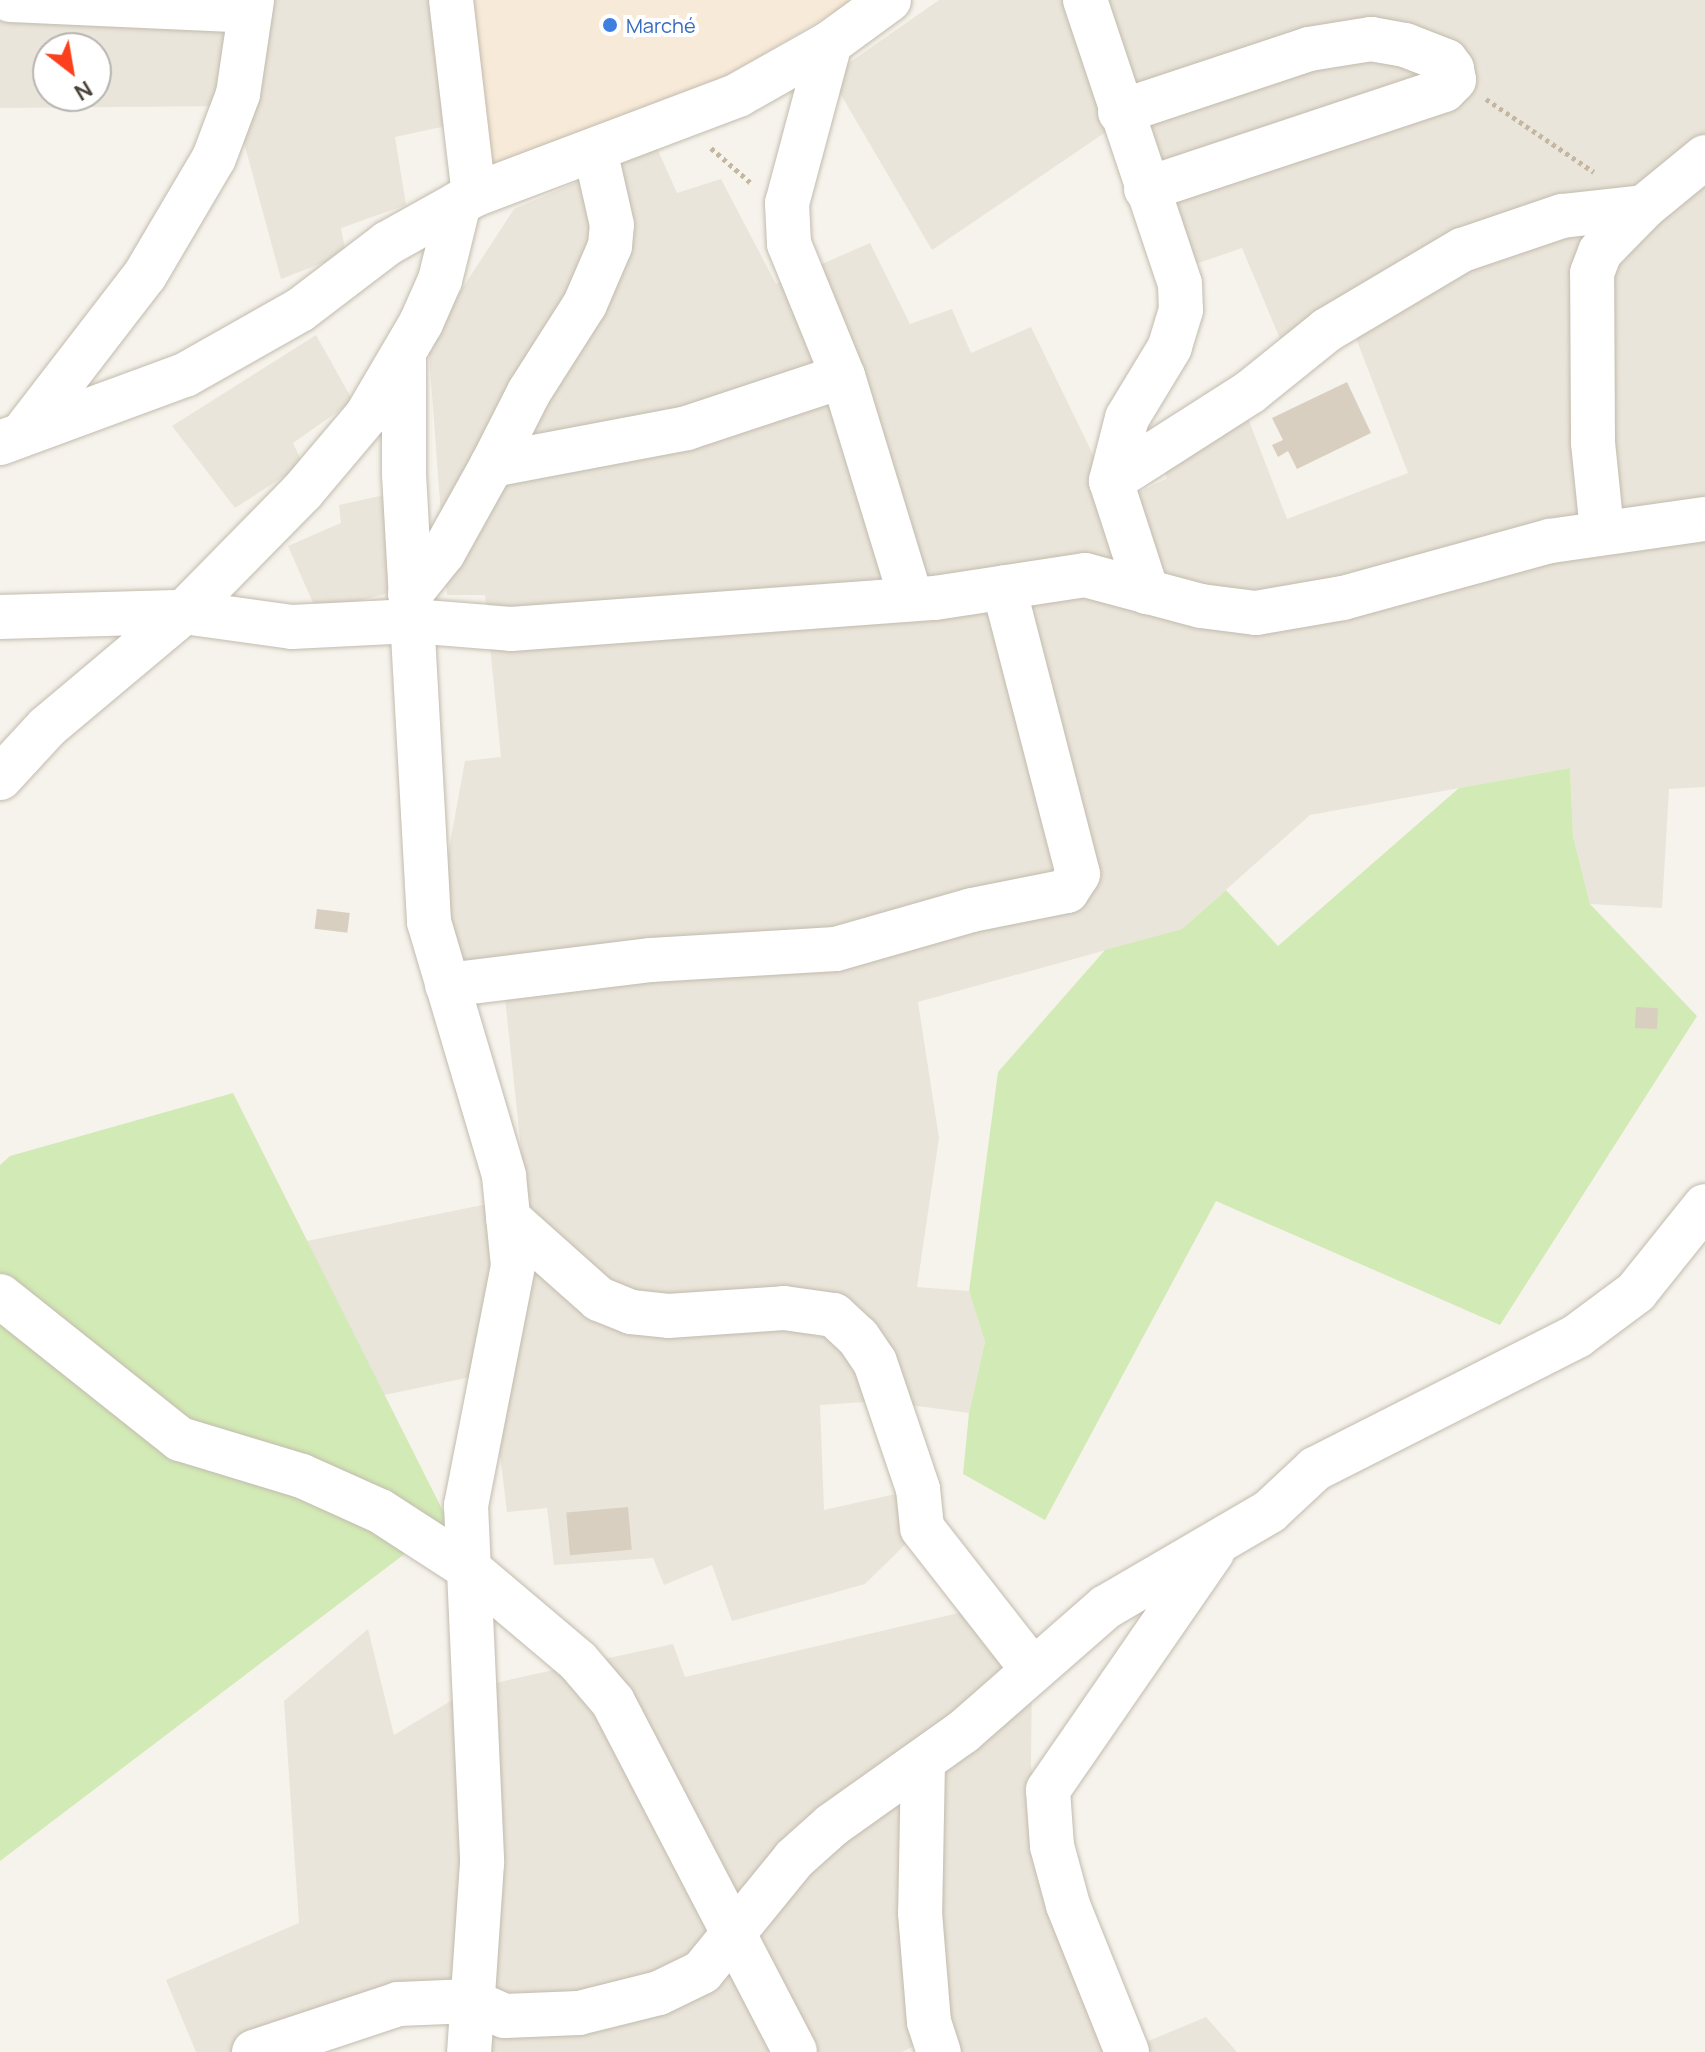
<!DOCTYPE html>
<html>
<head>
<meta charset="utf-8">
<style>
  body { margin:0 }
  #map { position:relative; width:1705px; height:2052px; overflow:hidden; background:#f6f3ec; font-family:Manrope,sans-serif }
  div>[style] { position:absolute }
  .residential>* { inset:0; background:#eae5da }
  .commercial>* { inset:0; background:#f7ead8 }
  .green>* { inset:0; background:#d2eab5 }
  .building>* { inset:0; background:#d8cfc1; transform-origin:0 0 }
  .path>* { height:5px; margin-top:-2.5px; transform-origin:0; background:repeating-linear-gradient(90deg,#c4b79f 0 4px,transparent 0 8px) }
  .roads { filter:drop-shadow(0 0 2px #c2bbae) drop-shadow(0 0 2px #c2bbae) }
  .minor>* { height:44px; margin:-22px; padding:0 22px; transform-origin:22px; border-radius:22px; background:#fff }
  .dots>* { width:22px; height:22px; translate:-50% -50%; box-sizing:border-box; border:4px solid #fff; border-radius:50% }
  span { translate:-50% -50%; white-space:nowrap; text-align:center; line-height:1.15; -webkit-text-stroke:8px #fff; paint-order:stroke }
  .shop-label { font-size:20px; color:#366cbe }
  .left { translate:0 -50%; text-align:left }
  .north { position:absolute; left:32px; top:32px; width:80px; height:80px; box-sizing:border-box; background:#fff; border:2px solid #b7b4b0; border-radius:50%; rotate:149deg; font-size:22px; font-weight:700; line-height:32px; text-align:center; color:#4b4439 }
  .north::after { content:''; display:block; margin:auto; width:28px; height:36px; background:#fc3f1d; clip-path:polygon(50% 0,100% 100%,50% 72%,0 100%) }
</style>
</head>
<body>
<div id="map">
  <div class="residential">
    <div style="clip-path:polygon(evenodd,0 0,455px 0,465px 122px,395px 137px,406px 205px,341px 228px,346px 254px,281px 279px,234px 106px,0 108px,0 0,48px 48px,96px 48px,96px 96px,48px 96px,48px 48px)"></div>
    <div style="clip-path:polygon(939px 0,1705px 0,1705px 787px,1669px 789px,1662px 908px,1590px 904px,1573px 836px,1570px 768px,1310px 815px,1182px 929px,918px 1002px,939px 1138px,917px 1287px,969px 1291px,985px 1342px,969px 1413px,881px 1401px,820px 1405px,824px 1510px,918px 1489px,922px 1528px,865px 1584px,732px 1621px,712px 1565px,664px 1585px,653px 1558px,554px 1565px,547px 1508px,507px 1512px,490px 1373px,384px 1395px,307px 1241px,526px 1196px,503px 979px,462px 982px,444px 876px,465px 761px,501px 757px,485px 595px,447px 595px,428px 341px,514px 209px,657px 148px,677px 193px,721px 179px,776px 284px,870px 243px,910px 324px,952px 309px,971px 353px,1031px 327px,1117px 504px,1167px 478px,1159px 456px,1246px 413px,1287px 519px,1408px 473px,1347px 315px,1283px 346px,1242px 248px,1184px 268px,1128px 117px,932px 250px,834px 83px,843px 67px)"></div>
    <div style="clip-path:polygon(316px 335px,353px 401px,293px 443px,303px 464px,235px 508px,172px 426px)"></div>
    <div style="clip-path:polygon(389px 494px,400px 590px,317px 612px,288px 546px,341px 523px,339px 505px)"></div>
    <div style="clip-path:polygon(984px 1607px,1032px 1669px,1031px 1765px,1046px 1898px,1134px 2047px,1206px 2017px,1237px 2052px,946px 2052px,937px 2035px,902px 2052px,469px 2052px,471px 2001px,254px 2052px,196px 2052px,166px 1980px,299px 1923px,284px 1701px,368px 1629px,394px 1735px,472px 1688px,673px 1644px,685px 1677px)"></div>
  </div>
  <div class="commercial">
    <div style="clip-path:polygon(455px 0,854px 0,691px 97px,477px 170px)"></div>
  </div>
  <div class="green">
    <div style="clip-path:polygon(1570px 768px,1573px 836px,1590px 904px,1697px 1016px,1500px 1325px,1216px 1201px,1045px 1520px,963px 1474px,969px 1413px,985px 1342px,969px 1291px,998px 1072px,1105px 950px,1182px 929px,1226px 890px,1278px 946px,1459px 788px)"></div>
    <div style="clip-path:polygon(233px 1093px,448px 1521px,0 1861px,0 1165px,10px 1156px)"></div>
  </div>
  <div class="building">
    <div style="clip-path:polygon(1347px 382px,1371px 433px,1297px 469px,1288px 451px,1278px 457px,1272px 445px,1283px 440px,1272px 418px)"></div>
    <div style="left:317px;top:909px;width:33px;height:20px;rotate:7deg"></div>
    <div style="left:1636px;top:1007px;width:22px;height:21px;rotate:3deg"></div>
    <div style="left:628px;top:1507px;width:43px;height:62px;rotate:85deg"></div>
  </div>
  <div class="path">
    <div style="left:1486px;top:99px;width:130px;rotate:34.1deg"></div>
    <div style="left:711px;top:148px;width:53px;rotate:41.2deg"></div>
  </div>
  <div class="roads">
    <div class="minor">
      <div style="left:10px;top:0;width:240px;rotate:2.6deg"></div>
      <div style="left:451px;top:0;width:196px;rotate:83.3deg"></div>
      <div style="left:1085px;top:0;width:299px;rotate:71.5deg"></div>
      <div style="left:1180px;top:284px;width:26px;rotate:88deg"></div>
      <div style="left:1181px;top:310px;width:39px;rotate:107deg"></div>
      <div style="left:1170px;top:347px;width:83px;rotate:121.2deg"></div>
      <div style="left:1127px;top:418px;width:65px;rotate:104.3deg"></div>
      <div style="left:1111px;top:481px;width:117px;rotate:72deg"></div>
      <div style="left:830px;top:43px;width:166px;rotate:105deg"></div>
      <div style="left:787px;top:203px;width:41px;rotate:87.2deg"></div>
      <div style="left:789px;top:244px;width:143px;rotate:67.8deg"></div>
      <div style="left:843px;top:376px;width:233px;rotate:73deg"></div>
      <div style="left:1120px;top:112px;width:199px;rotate:-18.4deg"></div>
      <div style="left:1309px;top:49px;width:63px;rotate:-9.2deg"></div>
      <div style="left:1371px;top:39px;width:35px;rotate:10deg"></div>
      <div style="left:1405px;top:45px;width:44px;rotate:21.3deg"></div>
      <div style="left:1446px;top:61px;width:10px;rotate:53deg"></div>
      <div style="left:1452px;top:69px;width:11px;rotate:80deg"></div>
      <div style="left:1454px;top:80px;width:14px;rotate:135deg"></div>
      <div style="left:1444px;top:90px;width:314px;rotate:161.6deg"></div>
      <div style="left:404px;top:360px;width:114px;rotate:90deg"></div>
      <div style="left:404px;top:474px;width:449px;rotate:86.8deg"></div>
      <div style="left:429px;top:922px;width:265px;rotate:73.5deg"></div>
      <div style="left:504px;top:1176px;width:90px;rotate:84.3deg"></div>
      <div style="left:513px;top:1266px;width:244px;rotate:101.1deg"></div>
      <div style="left:466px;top:1505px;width:358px;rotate:87.4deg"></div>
      <div style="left:482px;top:1863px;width:189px;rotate:93.9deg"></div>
      <div style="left:24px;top:432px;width:198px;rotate:-52.4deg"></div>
      <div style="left:145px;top:275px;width:136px;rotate:-59.5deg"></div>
      <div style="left:214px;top:158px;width:68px;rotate:-69.4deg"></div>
      <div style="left:238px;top:94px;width:95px;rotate:-81.5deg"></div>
      <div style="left:0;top:443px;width:197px;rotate:-20.2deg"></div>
      <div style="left:185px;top:375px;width:132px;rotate:-29.5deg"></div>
      <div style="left:300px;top:310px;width:111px;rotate:-37.3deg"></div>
      <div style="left:388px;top:243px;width:98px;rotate:-29.2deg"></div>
      <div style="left:474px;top:195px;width:282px;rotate:-20.7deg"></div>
      <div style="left:738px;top:95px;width:106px;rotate:-29.5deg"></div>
      <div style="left:830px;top:43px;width:73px;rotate:-36.1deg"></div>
      <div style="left:492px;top:465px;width:82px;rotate:-63.1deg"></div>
      <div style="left:529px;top:392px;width:104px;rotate:-57.5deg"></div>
      <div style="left:585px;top:304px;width:63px;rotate:-66.7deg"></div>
      <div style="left:610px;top:246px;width:21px;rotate:-85deg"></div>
      <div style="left:612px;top:225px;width:77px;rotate:-102.8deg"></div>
      <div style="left:1111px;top:481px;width:165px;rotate:-32.6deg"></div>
      <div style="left:1250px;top:392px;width:99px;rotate:-38.8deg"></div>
      <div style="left:1327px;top:330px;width:157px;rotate:-30.7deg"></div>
      <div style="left:1462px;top:250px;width:106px;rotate:-18.8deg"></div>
      <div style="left:1562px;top:216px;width:82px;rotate:-6.3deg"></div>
      <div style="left:1644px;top:207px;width:79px;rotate:-39.3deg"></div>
      <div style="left:1602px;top:531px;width:88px;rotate:-95.8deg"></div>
      <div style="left:1593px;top:443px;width:170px;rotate:-90.3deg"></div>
      <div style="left:1592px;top:273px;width:22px;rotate:-69deg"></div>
      <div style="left:1600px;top:252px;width:63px;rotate:-45.6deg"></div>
      <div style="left:410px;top:594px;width:53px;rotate:-51.2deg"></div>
      <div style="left:443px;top:553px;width:101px;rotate:-60.9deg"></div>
      <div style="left:492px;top:465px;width:198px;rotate:-10.7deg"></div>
      <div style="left:687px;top:428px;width:164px;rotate:-18.4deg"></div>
      <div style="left:0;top:617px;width:184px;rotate:-1.6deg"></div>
      <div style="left:184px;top:612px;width:109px;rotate:7.9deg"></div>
      <div style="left:292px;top:627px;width:120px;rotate:-2.9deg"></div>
      <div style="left:412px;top:621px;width:99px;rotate:4.6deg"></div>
      <div style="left:511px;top:629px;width:425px;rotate:-4.2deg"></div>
      <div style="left:935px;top:598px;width:152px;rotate:-8.7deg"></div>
      <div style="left:1085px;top:575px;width:120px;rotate:15deg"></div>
      <div style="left:1201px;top:606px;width:55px;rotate:7.3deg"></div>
      <div style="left:1256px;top:613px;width:88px;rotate:-9.8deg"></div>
      <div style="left:1343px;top:598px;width:215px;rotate:-15.4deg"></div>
      <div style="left:1550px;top:541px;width:157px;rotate:-8.1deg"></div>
      <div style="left:0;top:778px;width:69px;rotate:-47.3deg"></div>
      <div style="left:47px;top:727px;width:179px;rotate:-40deg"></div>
      <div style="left:184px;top:612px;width:168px;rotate:-45.5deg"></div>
      <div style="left:302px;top:492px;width:101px;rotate:-49.8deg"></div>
      <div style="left:367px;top:415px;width:107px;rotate:-59.6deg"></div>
      <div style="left:421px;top:323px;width:47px;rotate:-66.2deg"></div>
      <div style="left:440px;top:280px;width:79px;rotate:-76.1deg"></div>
      <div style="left:447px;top:985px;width:206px;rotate:-7deg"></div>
      <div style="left:651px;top:960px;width:185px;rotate:-3.4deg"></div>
      <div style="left:836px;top:949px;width:141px;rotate:-16deg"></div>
      <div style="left:972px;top:910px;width:97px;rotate:-11.3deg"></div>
      <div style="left:1067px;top:891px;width:20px;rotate:-57deg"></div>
      <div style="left:1078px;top:874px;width:296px;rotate:-104.5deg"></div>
      <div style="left:508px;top:1218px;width:122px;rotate:41.7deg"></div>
      <div style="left:599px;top:1299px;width:35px;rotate:22deg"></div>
      <div style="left:631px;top:1312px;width:37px;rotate:6deg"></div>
      <div style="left:668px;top:1316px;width:116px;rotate:-3.9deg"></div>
      <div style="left:784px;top:1308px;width:50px;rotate:8deg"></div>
      <div style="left:834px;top:1315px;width:33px;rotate:43deg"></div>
      <div style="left:858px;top:1337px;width:30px;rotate:56deg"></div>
      <div style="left:875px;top:1362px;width:134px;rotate:71.3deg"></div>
      <div style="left:918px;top:1489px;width:39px;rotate:84deg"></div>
      <div style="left:922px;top:1528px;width:179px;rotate:52deg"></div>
      <div style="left:0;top:1296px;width:230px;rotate:38.5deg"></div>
      <div style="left:180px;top:1439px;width:127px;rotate:16.9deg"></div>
      <div style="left:302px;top:1476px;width:85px;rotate:24.2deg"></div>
      <div style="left:380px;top:1511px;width:105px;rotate:32.9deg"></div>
      <div style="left:468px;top:1568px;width:144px;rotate:40.2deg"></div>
      <div style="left:578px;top:1661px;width:54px;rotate:49.5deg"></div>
      <div style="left:613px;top:1702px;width:394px;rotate:62.5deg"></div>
      <div style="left:923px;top:1763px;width:150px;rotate:91.1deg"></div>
      <div style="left:920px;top:1913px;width:109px;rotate:85.3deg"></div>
      <div style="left:929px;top:2022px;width:32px;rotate:72deg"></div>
      <div style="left:254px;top:2052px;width:152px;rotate:-18.4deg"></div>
      <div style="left:398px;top:2004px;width:73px;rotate:-2.4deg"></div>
      <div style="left:471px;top:2001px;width:37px;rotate:24deg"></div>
      <div style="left:505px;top:2016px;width:74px;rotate:-2.3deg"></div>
      <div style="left:579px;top:2013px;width:82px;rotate:-14deg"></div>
      <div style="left:659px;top:1993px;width:48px;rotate:-26deg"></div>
      <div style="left:702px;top:1972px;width:146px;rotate:-50.8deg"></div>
      <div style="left:794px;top:1859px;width:51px;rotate:-41.8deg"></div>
      <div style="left:832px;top:1825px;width:161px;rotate:-35.4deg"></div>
      <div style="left:963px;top:1732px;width:190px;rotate:-41.2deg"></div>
      <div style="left:1106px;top:1607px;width:190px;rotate:-30.3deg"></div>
      <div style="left:1270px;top:1511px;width:62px;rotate:-43deg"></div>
      <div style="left:1315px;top:1469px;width:294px;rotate:-26.9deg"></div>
      <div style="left:1577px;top:1336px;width:74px;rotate:-36.7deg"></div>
      <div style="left:1636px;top:1292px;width:110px;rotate:-51.3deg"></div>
      <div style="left:1127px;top:2052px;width:158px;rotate:-111.9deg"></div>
      <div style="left:1068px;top:1905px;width:61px;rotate:-105.2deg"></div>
      <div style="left:1052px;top:1846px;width:56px;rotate:-94.1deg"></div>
      <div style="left:1048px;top:1790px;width:290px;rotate:-55.4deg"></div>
    </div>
  </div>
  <div class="dots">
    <div style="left:610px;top:25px;background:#3f7fe0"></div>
  </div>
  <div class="shop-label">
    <span class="left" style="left:626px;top:25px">Marché</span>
  </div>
  <div class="north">N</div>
</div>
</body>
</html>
